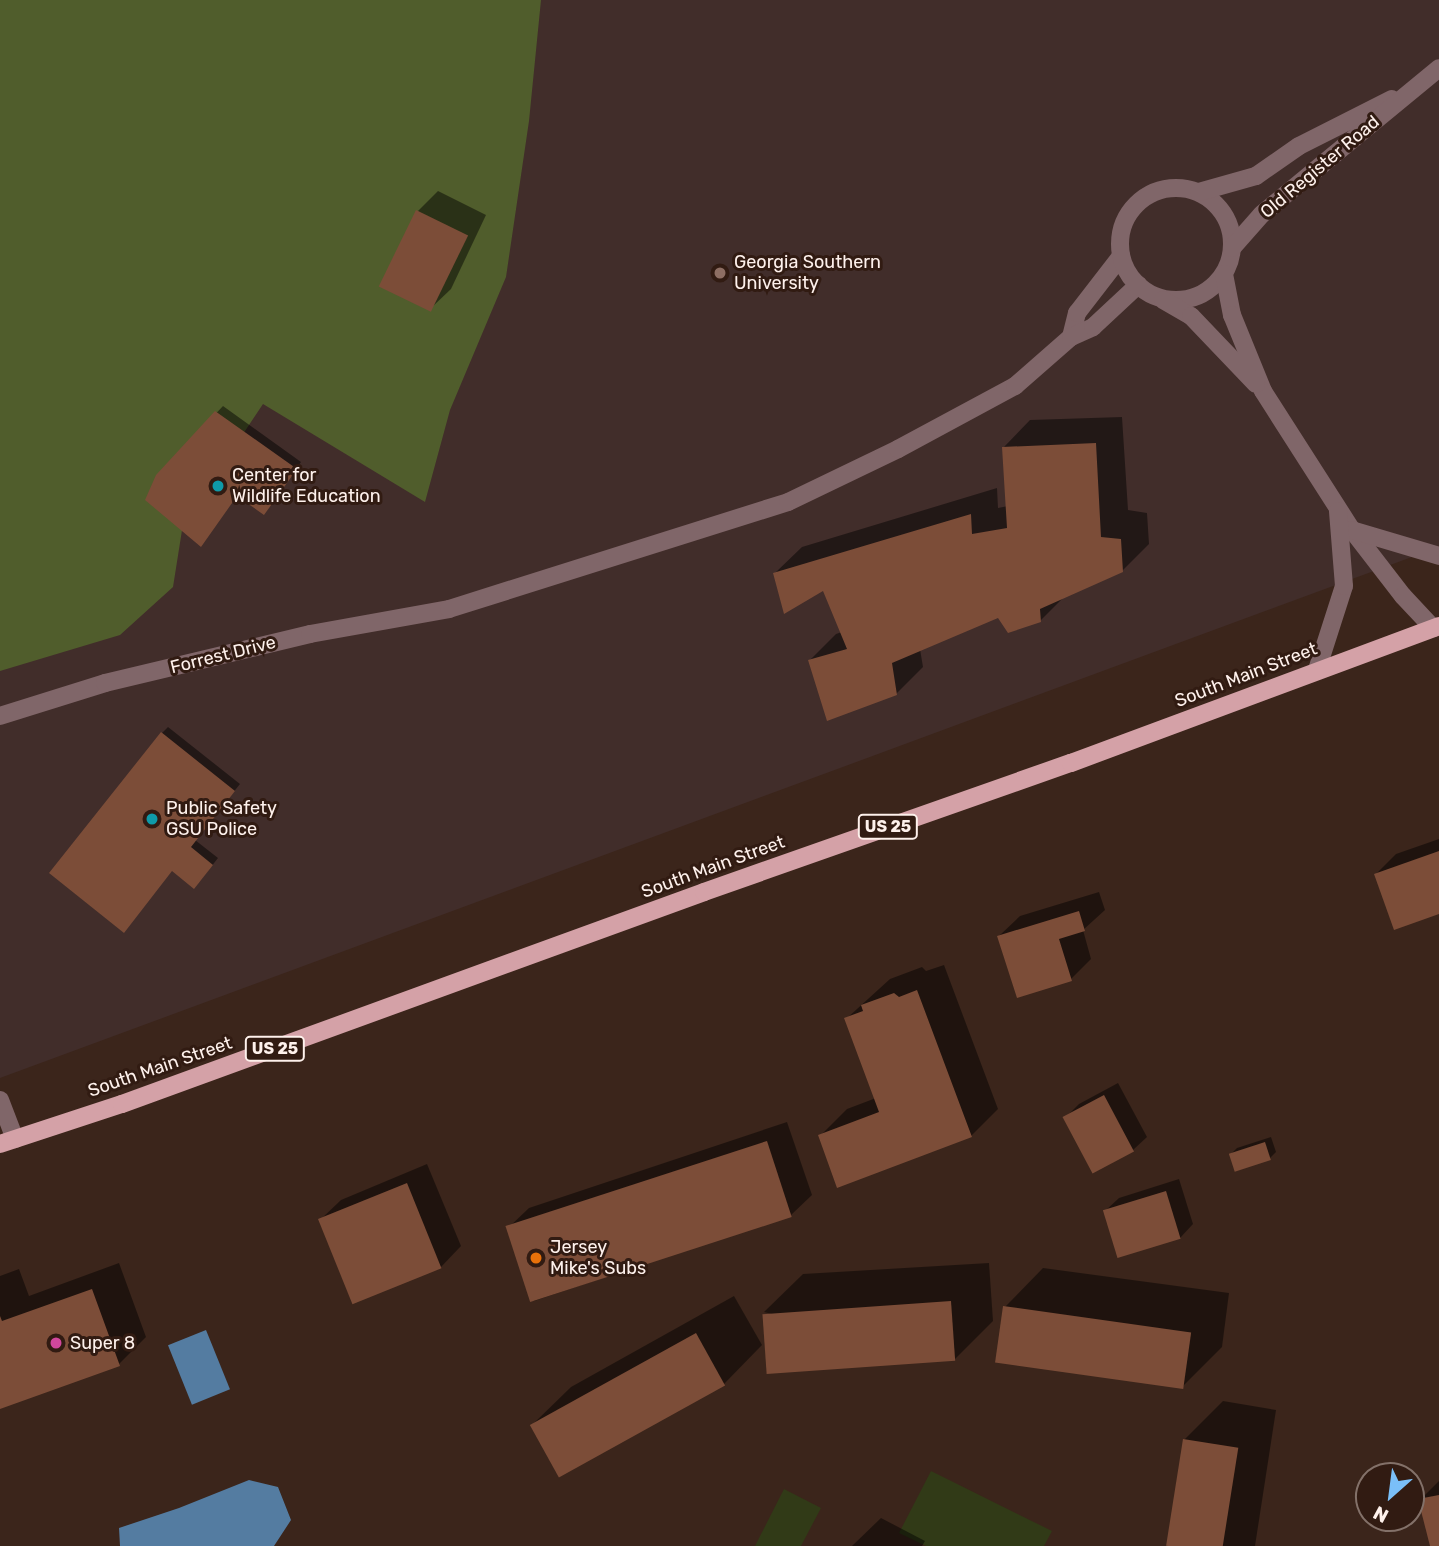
<!DOCTYPE html>
<html>
<head>
<meta charset="utf-8">
<style>
  body { margin:0 }
  #map { position:relative; width:1439px; height:1546px; overflow:hidden; background:#3b251b; font-family:Rubik,sans-serif }
  div>[style] { position:absolute }
  .education>* { inset:0; background:#412d2a }
  .green>* { inset:0; background:#313a17 }
  .forest>* { inset:0; background:#505d2c }
  .water>* { inset:0; background:#547ca1; transform-origin:0 0 }
  .shadow>* { inset:0; background:#0007 }
  .building>* { inset:0; background:#7c4d38; transform-origin:0 0 }
  .minor>* { height:18px; margin:-9px; padding:0 9px; transform-origin:9px; border-radius:9px; background:#806669 }
  .tertiary>* { height:18px; margin:-9px; padding:0 9px; transform-origin:9px; border-radius:9px; background:#806669 }
  .tertiary>.ring { margin:-9px; padding:0; box-sizing:content-box; background:none; border:18px solid #806669; border-radius:50% }
  .primary>* { height:18px; margin:-9px; padding:0 9px; transform-origin:9px; border-radius:9px; background:#d4a1a7 }
  .dots>* { width:19px; height:19px; translate:-50% -50%; box-sizing:border-box; border:4px solid #311b12; border-radius:50% }
  span { translate:-50% -50%; white-space:nowrap; text-align:center; line-height:1.15; -webkit-text-stroke:6px #311b12; paint-order:stroke }
  .shield-label span { padding:2px 5px; background:#311b12; border:2px solid; border-radius:5px; -webkit-text-stroke-width:0 }
  .shield-label { font-size:16px; color:#fef1ec; font-weight:700 }
  .street-label { font-size:18px; color:#fef1ec }
  .poi-label { font-size:18px; color:#fef1ec }
  .left { translate:0 -50%; text-align:left }
  .north { position:absolute; left:1355px; top:1462px; width:70px; height:70px; box-sizing:border-box; background:#311b12; border:2px solid #837169; border-radius:50%; rotate:208deg; font-size:19px; font-weight:700; line-height:28px; text-align:center; color:#fef1ec }
  .north::after { content:''; display:block; margin:auto; width:24px; height:32px; background:#7abff8; clip-path:polygon(50% 0,100% 100%,50% 72%,0 100%) }
</style>
</head>
<body>
<div id="map">
  <div class="education">
    <div style="clip-path:polygon(0 0,1439px 0,1439px 547px,0 1078px)"></div>
  </div>
  <div class="green">
    <div style="clip-path:polygon(931px 1471px,1052px 1531px,1044px 1546px,926px 1546px,899px 1533px)"></div>
    <div style="clip-path:polygon(784px 1489px,821px 1508px,801px 1546px,755px 1546px)"></div>
  </div>
  <div class="forest">
    <div style="clip-path:polygon(0 0,541px 0,529px 121px,506px 277px,450px 410px,425px 502px,263px 404px,183px 524px,173px 587px,120px 635px,0 671px)"></div>
  </div>
  <div class="water">
    <div style="left:206px;top:1330px;width:64px;height:41px;rotate:68deg"></div>
    <div style="clip-path:polygon(249px 1480px,278px 1487px,291px 1520px,274px 1546px,120px 1546px,119px 1528px,179px 1508px)"></div>
  </div>
  <div class="shadow">
    <div style="clip-path:polygon(438px 191px,486px 215px,451px 289px,430px 309px,418px 211px)"></div>
    <div style="clip-path:polygon(223px 406px,301px 462px,264px 513px,238px 495px,157px 476px)"></div>
    <div style="clip-path:polygon(1122px 417px,1128px 510px,1147px 513px,1149px 544px,1122px 571px,1065px 596px,1040px 621px,998px 616px,920px 649px,923px 667px,896px 694px,810px 660px,836px 634px,842px 632px,824px 589px,775px 573px,802px 547px,997px 488px,998px 508px,1008px 506px,1004px 447px,1030px 420px)"></div>
    <div style="clip-path:polygon(168px 727px,240px 784px,195px 840px,218px 858px,200px 881px,173px 870px,162px 733px)"></div>
    <div style="clip-path:polygon(1439px 839px,1439px 912px,1376px 874px,1396px 854px)"></div>
    <div style="clip-path:polygon(1099px 892px,1105px 910px,1083px 930px,1091px 959px,1071px 979px,999px 936px,1020px 916px)"></div>
    <div style="clip-path:polygon(944px 965px,998px 1109px,971px 1136px,820px 1136px,847px 1109px,876px 1098px,846px 1019px,890px 979px,922px 967px,926px 971px)"></div>
    <div style="clip-path:polygon(1118px 1083px,1147px 1137px,1133px 1150px,1065px 1118px,1079px 1104px)"></div>
    <div style="clip-path:polygon(787px 1122px,812px 1195px,791px 1215px,534px 1301px,508px 1228px,529px 1208px)"></div>
    <div style="clip-path:polygon(1271px 1137px,1276px 1152px,1270px 1158px,1231px 1154px,1237px 1148px)"></div>
    <div style="clip-path:polygon(427px 1164px,461px 1246px,441px 1267px,320px 1220px,341px 1200px)"></div>
    <div style="clip-path:polygon(1179px 1179px,1193px 1224px,1180px 1238px,1105px 1211px,1119px 1198px)"></div>
    <div style="clip-path:polygon(119px 1263px,146px 1337px,119px 1364px,0 1408px,0 1276px,19px 1269px,29px 1296px)"></div>
    <div style="clip-path:polygon(989px 1263px,993px 1321px,954px 1360px,764px 1312px,803px 1274px)"></div>
    <div style="clip-path:polygon(1043px 1268px,1229px 1293px,1222px 1347px,1183px 1386px,1005px 1307px)"></div>
    <div style="clip-path:polygon(734px 1296px,762px 1345px,724px 1384px,532px 1425px,571px 1387px)"></div>
    <div style="clip-path:polygon(1223px 1401px,1276px 1410px,1255px 1546px,1168px 1546px,1184px 1440px)"></div>
    <div style="clip-path:polygon(1439px 1481px,1439px 1546px,1431px 1546px,1420px 1500px)"></div>
    <div style="clip-path:polygon(881px 1518px,925px 1541px,922px 1546px,852px 1546px)"></div>
  </div>
  <div class="building">
    <div style="left:416px;top:210px;width:58px;height:85px;rotate:26deg"></div>
    <div style="clip-path:polygon(215px 411px,297px 469px,264px 515px,237px 496px,201px 547px,145px 500px,156px 475px)"></div>
    <div style="clip-path:polygon(1096px 443px,1101px 537px,1121px 539px,1123px 572px,1040px 609px,1041px 622px,1008px 633px,998px 618px,892px 663px,897px 695px,827px 721px,808px 660px,847px 649px,823px 591px,784px 614px,773px 573px,971px 514px,972px 534px,1007px 528px,1002px 447px)"></div>
    <div style="clip-path:polygon(161px 732px,235px 791px,191px 847px,213px 865px,194px 889px,172px 871px,124px 933px,49px 873px)"></div>
    <div style="clip-path:polygon(1439px 851px,1439px 914px,1394px 930px,1374px 874px)"></div>
    <div style="clip-path:polygon(1079px 911px,1085px 931px,1059px 939px,1072px 981px,1017px 998px,997px 936px)"></div>
    <div style="clip-path:polygon(917px 990px,972px 1137px,837px 1188px,818px 1135px,879px 1112px,844px 1018px,863px 1011px,861px 1005px,894px 993px,899px 997px)"></div>
    <div style="left:1104px;top:1095px;width:64px;height:47px;rotate:62deg"></div>
    <div style="left:767px;top:1141px;width:80px;height:275px;rotate:72deg"></div>
    <div style="left:1265px;top:1142px;width:19px;height:38px;rotate:72deg"></div>
    <div style="left:407px;top:1183px;width:92px;height:96px;rotate:68deg"></div>
    <div style="left:1166px;top:1191px;width:50px;height:66px;rotate:73deg"></div>
    <div style="clip-path:polygon(92px 1289px,120px 1366px,0 1409px,0 1316px,2px 1321px)"></div>
    <div style="left:951px;top:1301px;width:60px;height:189px;rotate:86deg"></div>
    <div style="left:1003px;top:1306px;width:190px;height:57px;rotate:8deg"></div>
    <div style="left:696px;top:1333px;width:60px;height:190px;rotate:61deg"></div>
    <div style="left:1183px;top:1439px;width:56px;height:108px;rotate:9deg"></div>
    <div style="clip-path:polygon(1439px 1495px,1439px 1546px,1430px 1546px,1418px 1499px)"></div>
  </div>
  <div class="minor">
    <div style="left:1071px;top:337px;width:25px;rotate:-76deg"></div>
    <div style="left:1077px;top:313px;width:72px;rotate:-52.3deg"></div>
    <div style="left:0;top:716px;width:110px;rotate:-17.4deg"></div>
    <div style="left:105px;top:683px;width:211px;rotate:-13.4deg"></div>
    <div style="left:310px;top:634px;width:141px;rotate:-10.2deg"></div>
    <div style="left:449px;top:609px;width:355px;rotate:-17.5deg"></div>
    <div style="left:788px;top:502px;width:122px;rotate:-25.7deg"></div>
    <div style="left:898px;top:449px;width:133px;rotate:-28.3deg"></div>
    <div style="left:1015px;top:386px;width:74px;rotate:-41.2deg"></div>
    <div style="left:1071px;top:337px;width:24px;rotate:-24deg"></div>
    <div style="left:1093px;top:327px;width:62px;rotate:-43deg"></div>
    <div style="left:0;top:1100px;width:42px;rotate:69deg"></div>
  </div>
  <div class="tertiary">
    <div class="ring" style="left:1120px;top:188px;width:94px;height:94px"></div>
    <div style="left:1199px;top:192px;width:59px;rotate:-15.7deg"></div>
    <div style="left:1256px;top:176px;width:52px;rotate:-34.9deg"></div>
    <div style="left:1299px;top:146px;width:104px;rotate:-26.8deg"></div>
    <div style="left:1232px;top:248px;width:45px;rotate:-48.6deg"></div>
    <div style="left:1262px;top:214px;width:229px;rotate:-39.5deg"></div>
    <div style="left:1224px;top:274px;width:42px;rotate:79deg"></div>
    <div style="left:1232px;top:315px;width:82px;rotate:67.8deg"></div>
    <div style="left:1263px;top:391px;width:165px;rotate:57.4deg"></div>
    <div style="left:1352px;top:530px;width:83px;rotate:52.3deg"></div>
    <div style="left:1403px;top:596px;width:44px;rotate:46.8deg"></div>
    <div style="left:1163px;top:300px;width:32px;rotate:30deg"></div>
    <div style="left:1191px;top:316px;width:94px;rotate:46.3deg"></div>
    <div style="left:1352px;top:530px;width:91px;rotate:16.6deg"></div>
    <div style="left:1317px;top:670px;width:88px;rotate:-72.2deg"></div>
    <div style="left:1344px;top:586px;width:75px;rotate:-94.6deg"></div>
  </div>
  <div class="primary">
    <div style="left:0;top:1144px;width:128px;rotate:-18.2deg"></div>
    <div style="left:122px;top:1104px;width:619px;rotate:-20.01deg"></div>
    <div style="left:704px;top:892px;width:389px;rotate:-19.4deg"></div>
    <div style="left:1071px;top:763px;width:393px;rotate:-20.4deg"></div>
  </div>
  <div class="dots">
    <div style="left:720px;top:273px;background:#8d6e63"></div>
    <div style="left:218px;top:486px;background:#0f9aa8"></div>
    <div style="left:152px;top:819px;background:#0f9aa8"></div>
    <div style="left:536px;top:1258px;background:#e8710a"></div>
    <div style="left:56px;top:1343px;background:#d1479c"></div>
  </div>
  <div class="shield-label">
    <span style="left:888px;top:827px">US 25</span>
    <span style="left:275px;top:1049px">US 25</span>
  </div>
  <div class="street-label">
    <span style="left:1320px;top:167px;rotate:-40deg">Old Register Road</span>
    <span style="left:223px;top:655px;rotate:-14deg">Forrest Drive</span>
    <span style="left:1246px;top:675px;rotate:-21deg">South Main Street</span>
    <span style="left:713px;top:867px;rotate:-20deg">South Main Street</span>
    <span style="left:160px;top:1067px;rotate:-19deg">South Main Street</span>
  </div>
  <div class="poi-label">
    <span class="left" style="left:734px;top:273px">Georgia Southern<br>University</span>
    <span class="left" style="left:232px;top:486px">Center for<br>Wildlife Education</span>
    <span class="left" style="left:166px;top:819px">Public Safety<br>GSU Police</span>
    <span class="left" style="left:550px;top:1258px">Jersey<br>Mike's Subs</span>
    <span class="left" style="left:70px;top:1343px">Super 8</span>
  </div>
  <div class="north">N</div>
</div>
</body>
</html>
